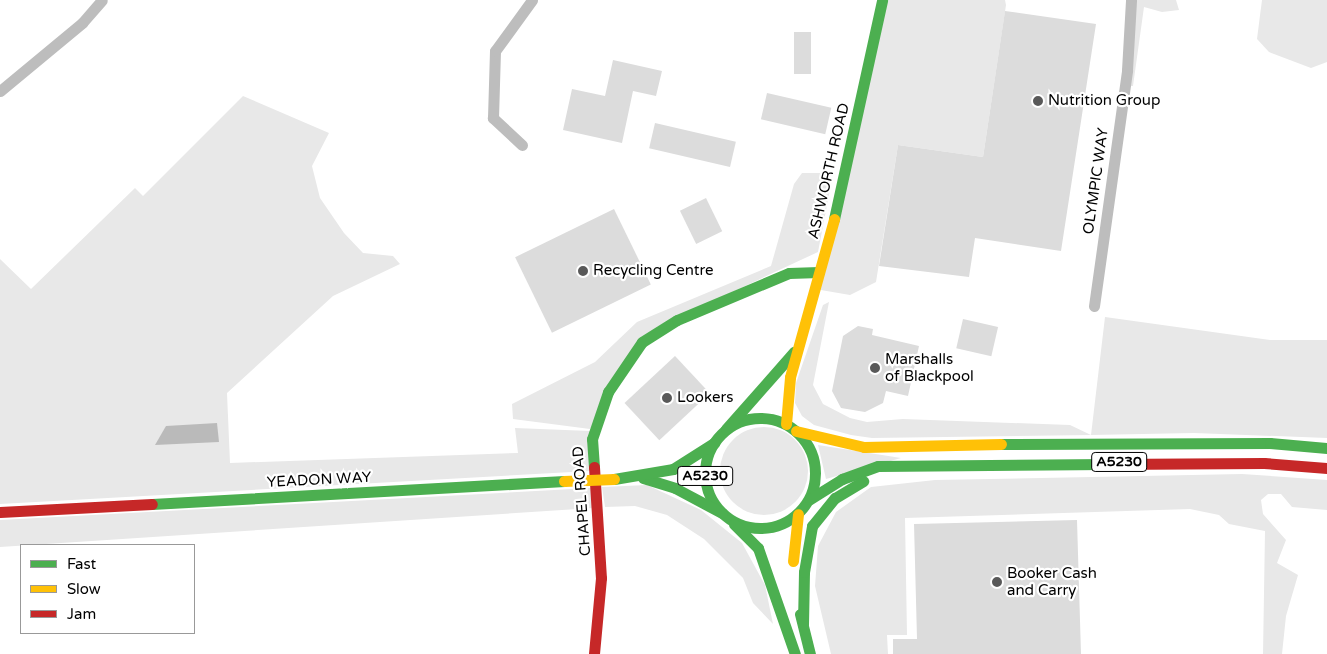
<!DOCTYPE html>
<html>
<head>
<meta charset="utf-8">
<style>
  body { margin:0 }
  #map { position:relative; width:1327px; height:654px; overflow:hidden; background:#fff; font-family:"Varela Round",sans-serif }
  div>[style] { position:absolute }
  .green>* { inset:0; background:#e8e8e8 }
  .round { border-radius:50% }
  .water>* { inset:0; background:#bababa }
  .building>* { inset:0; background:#dcdcdc; transform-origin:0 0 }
  .street>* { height:11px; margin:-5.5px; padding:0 5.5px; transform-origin:5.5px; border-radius:5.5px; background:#bdbdbd }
  .fast>* { height:11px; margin:-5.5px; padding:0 5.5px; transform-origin:5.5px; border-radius:5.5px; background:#4caf50 }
  .fast>.ring { margin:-5.5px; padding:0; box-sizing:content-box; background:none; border:11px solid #4caf50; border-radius:50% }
  .slow>* { height:11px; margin:-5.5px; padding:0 5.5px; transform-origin:5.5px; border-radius:5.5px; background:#ffc107 }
  .jam>* { height:11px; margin:-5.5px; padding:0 5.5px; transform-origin:5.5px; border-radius:5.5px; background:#c62828 }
  .slow-bridge>* { height:11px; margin:-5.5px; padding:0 5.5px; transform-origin:5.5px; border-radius:5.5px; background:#ffc107 }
  .dots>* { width:14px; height:14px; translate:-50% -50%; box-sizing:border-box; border:2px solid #fff; border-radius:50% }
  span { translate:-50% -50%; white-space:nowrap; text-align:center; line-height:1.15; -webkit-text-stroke:4.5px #fff; paint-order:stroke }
  .shield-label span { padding:1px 4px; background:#fff; border:1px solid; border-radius:4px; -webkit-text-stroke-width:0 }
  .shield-label { font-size:14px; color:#000; font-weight:700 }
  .poi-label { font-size:15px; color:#000 }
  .left { translate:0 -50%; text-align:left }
  .street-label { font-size:15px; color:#000 }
  .legend { position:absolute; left:20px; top:544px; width:175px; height:90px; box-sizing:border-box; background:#fff; border:1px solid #999; margin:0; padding:6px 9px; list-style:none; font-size:15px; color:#000 }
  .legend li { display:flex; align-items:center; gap:10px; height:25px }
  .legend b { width:25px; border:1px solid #999 }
</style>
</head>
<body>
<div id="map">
  <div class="green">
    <div style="clip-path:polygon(882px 0,1005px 0,1006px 5px,983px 157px,898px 145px,876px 282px,850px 295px,815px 289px)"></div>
    <div style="clip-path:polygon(1134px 0,1176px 0,1179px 10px,1162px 12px,1144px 7px,1133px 86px,1127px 86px)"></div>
    <div style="clip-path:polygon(1262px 0,1327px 0,1327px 62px,1311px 68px,1269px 52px,1257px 39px)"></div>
    <div style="clip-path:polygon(243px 96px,329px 133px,312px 166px,320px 198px,344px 233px,363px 253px,393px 256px,400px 264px,333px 296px,227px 393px,230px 463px,518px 453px,515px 428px,590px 431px,590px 471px,0 504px,0 259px,31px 289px,135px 188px,143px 196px)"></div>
    <div style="clip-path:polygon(802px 173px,822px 173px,832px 179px,818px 252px,657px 327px,590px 429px,513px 419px,512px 404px,595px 362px,637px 322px,771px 266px,794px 184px)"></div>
    <div style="clip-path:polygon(829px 302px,813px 385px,823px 404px,850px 418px,867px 422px,903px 419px,1070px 425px,1091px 435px,1105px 317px,1270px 340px,1327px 340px,1327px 438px,1194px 433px,1091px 435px,872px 438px,851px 435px,814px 425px,802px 416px,795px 403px,796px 383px,823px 305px)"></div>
    <div class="round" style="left:720px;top:427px;width:88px;height:88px"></div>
    <div style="clip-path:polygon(818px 445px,882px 455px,901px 458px,826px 479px)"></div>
    <div style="clip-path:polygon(1242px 474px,1327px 480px,1327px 510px,1292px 507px,1281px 494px,1268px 494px,1261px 500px,1263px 514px,1286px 540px,1277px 563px,1298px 575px,1286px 616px,1282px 654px,1263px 654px,1265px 531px,1229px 524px,1219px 515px,1190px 509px,905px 518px,907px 635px,887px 635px,888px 654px,831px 654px,815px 586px,818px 546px,836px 512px,871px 487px,935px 480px)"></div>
    <div style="clip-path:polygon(647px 485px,701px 510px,742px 543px,765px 585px,773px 624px,753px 603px,743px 578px,704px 539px,667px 515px,635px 506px,605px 507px,602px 487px)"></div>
    <div style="clip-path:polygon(591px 488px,593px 508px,0 547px,0 520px)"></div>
  </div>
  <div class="water">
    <div style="clip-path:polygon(217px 423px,219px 442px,155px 445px,166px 426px)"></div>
  </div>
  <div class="building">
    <div style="clip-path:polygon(1005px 11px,1096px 24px,1061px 251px,975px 238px,969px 277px,879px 266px,898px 145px,983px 157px)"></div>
    <div style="left:811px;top:32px;width:42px;height:17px;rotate:90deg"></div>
    <div style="clip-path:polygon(613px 60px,662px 71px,656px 96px,633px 91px,622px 143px,563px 130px,572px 89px,605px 96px)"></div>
    <div style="left:767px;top:93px;width:66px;height:27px;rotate:13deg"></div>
    <div style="left:655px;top:123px;width:83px;height:26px;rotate:13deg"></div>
    <div style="left:706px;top:198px;width:37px;height:29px;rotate:64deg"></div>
    <div style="left:614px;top:209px;width:84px;height:110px;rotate:64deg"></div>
    <div style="left:963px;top:319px;width:36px;height:30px;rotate:13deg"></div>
    <div style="clip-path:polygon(858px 326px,873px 329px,872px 335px,919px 346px,908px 396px,886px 391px,883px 403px,865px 412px,841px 408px,832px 391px,843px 336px)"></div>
    <div style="left:675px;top:356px;width:51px;height:69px;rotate:47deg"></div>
    <div style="clip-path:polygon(1077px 520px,1081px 654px,893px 654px,893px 639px,917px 639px,914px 524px)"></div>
  </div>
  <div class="street">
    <div style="left:0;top:91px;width:107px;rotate:-39.7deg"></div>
    <div style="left:82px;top:23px;width:30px;rotate:-49deg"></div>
    <div style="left:522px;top:145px;width:40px;rotate:-137deg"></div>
    <div style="left:493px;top:118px;width:67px;rotate:-88.3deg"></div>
    <div style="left:495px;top:51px;width:63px;rotate:-54deg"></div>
    <div style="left:1094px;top:306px;width:238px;rotate:-82deg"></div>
    <div style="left:1127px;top:70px;width:70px;rotate:-86.7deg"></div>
  </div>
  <div class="fast">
    <div style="left:834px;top:219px;width:224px;rotate:-77.6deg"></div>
    <div class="ring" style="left:705px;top:418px;width:99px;height:99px"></div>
    <div style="left:726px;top:429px;width:103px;rotate:-48.6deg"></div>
    <div style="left:1001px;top:444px;width:269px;rotate:-0.2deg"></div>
    <div style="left:1270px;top:443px;width:57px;rotate:5deg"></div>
    <div style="left:594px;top:467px;width:28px;rotate:-94deg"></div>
    <div style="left:592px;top:439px;width:50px;rotate:-71.2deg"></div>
    <div style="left:608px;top:392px;width:60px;rotate:-55.8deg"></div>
    <div style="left:642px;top:342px;width:41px;rotate:-32.2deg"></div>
    <div style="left:677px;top:320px;width:121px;rotate:-22.8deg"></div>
    <div style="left:789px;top:273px;width:30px;rotate:-2deg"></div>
    <div style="left:643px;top:478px;width:34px;rotate:17deg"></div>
    <div style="left:675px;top:488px;width:53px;rotate:28deg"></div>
    <div style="left:614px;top:479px;width:60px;rotate:-9.6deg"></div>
    <div style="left:673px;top:469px;width:49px;rotate:-32.4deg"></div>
    <div style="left:810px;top:499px;width:38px;rotate:-32deg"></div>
    <div style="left:842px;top:479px;width:38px;rotate:-20deg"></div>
    <div style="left:878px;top:466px;width:229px;rotate:-0.5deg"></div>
    <div style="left:152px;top:504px;width:413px;rotate:-3.2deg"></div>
    <div style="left:734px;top:524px;width:34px;rotate:45deg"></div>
    <div style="left:758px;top:548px;width:112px;rotate:70.8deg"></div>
    <div style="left:800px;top:614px;width:41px;rotate:76deg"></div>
    <div style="left:803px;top:624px;width:52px;rotate:-88.9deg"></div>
    <div style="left:804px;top:572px;width:47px;rotate:-80.1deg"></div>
    <div style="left:812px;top:526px;width:36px;rotate:-51deg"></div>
    <div style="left:835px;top:498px;width:33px;rotate:-31deg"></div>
  </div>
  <div class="slow">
    <div style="left:786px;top:424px;width:47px;rotate:-85.1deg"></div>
    <div style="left:790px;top:377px;width:164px;rotate:-74.4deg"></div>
    <div style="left:796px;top:431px;width:70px;rotate:13.2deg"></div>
    <div style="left:864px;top:447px;width:137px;rotate:-1.3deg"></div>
    <div style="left:793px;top:561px;width:47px;rotate:-83.9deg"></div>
  </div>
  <div class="jam">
    <div style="left:1107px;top:464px;width:157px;rotate:-0.4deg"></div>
    <div style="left:1264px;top:463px;width:63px;rotate:4.5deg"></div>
    <div style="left:594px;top:467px;width:111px;rotate:86.4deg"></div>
    <div style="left:601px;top:578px;width:76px;rotate:95.3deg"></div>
    <div style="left:0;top:512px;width:152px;rotate:-3deg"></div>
  </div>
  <div class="slow-bridge">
    <div style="left:564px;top:481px;width:50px;rotate:-2.3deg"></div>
  </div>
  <div class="dots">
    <div style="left:1038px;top:101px;background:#595959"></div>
    <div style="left:583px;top:271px;background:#595959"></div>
    <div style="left:875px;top:368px;background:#595959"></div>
    <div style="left:667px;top:398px;background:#595959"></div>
    <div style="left:997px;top:582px;background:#595959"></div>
  </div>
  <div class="shield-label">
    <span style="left:1119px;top:462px">A5230</span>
    <span style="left:705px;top:476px">A5230</span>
  </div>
  <div class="poi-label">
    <span class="left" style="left:1048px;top:101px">Nutrition Group</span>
    <span class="left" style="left:593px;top:271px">Recycling Centre</span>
    <span class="left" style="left:885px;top:368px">Marshalls<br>of Blackpool</span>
    <span class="left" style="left:677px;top:398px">Lookers</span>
    <span class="left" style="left:1007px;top:582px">Booker Cash<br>and Carry</span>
  </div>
  <div class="street-label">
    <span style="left:829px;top:171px;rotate:-77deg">ASHWORTH ROAD</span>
    <span style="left:1096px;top:181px;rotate:-82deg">OLYMPIC WAY</span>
    <span style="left:319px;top:480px;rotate:-3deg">YEADON WAY</span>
    <span style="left:582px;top:501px;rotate:-94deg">CHAPEL ROAD</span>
  </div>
  <ul class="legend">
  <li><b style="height:6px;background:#4caf50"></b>Fast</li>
  <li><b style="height:6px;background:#ffc107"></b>Slow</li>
  <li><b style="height:6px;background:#c62828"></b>Jam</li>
  </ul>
</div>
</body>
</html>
